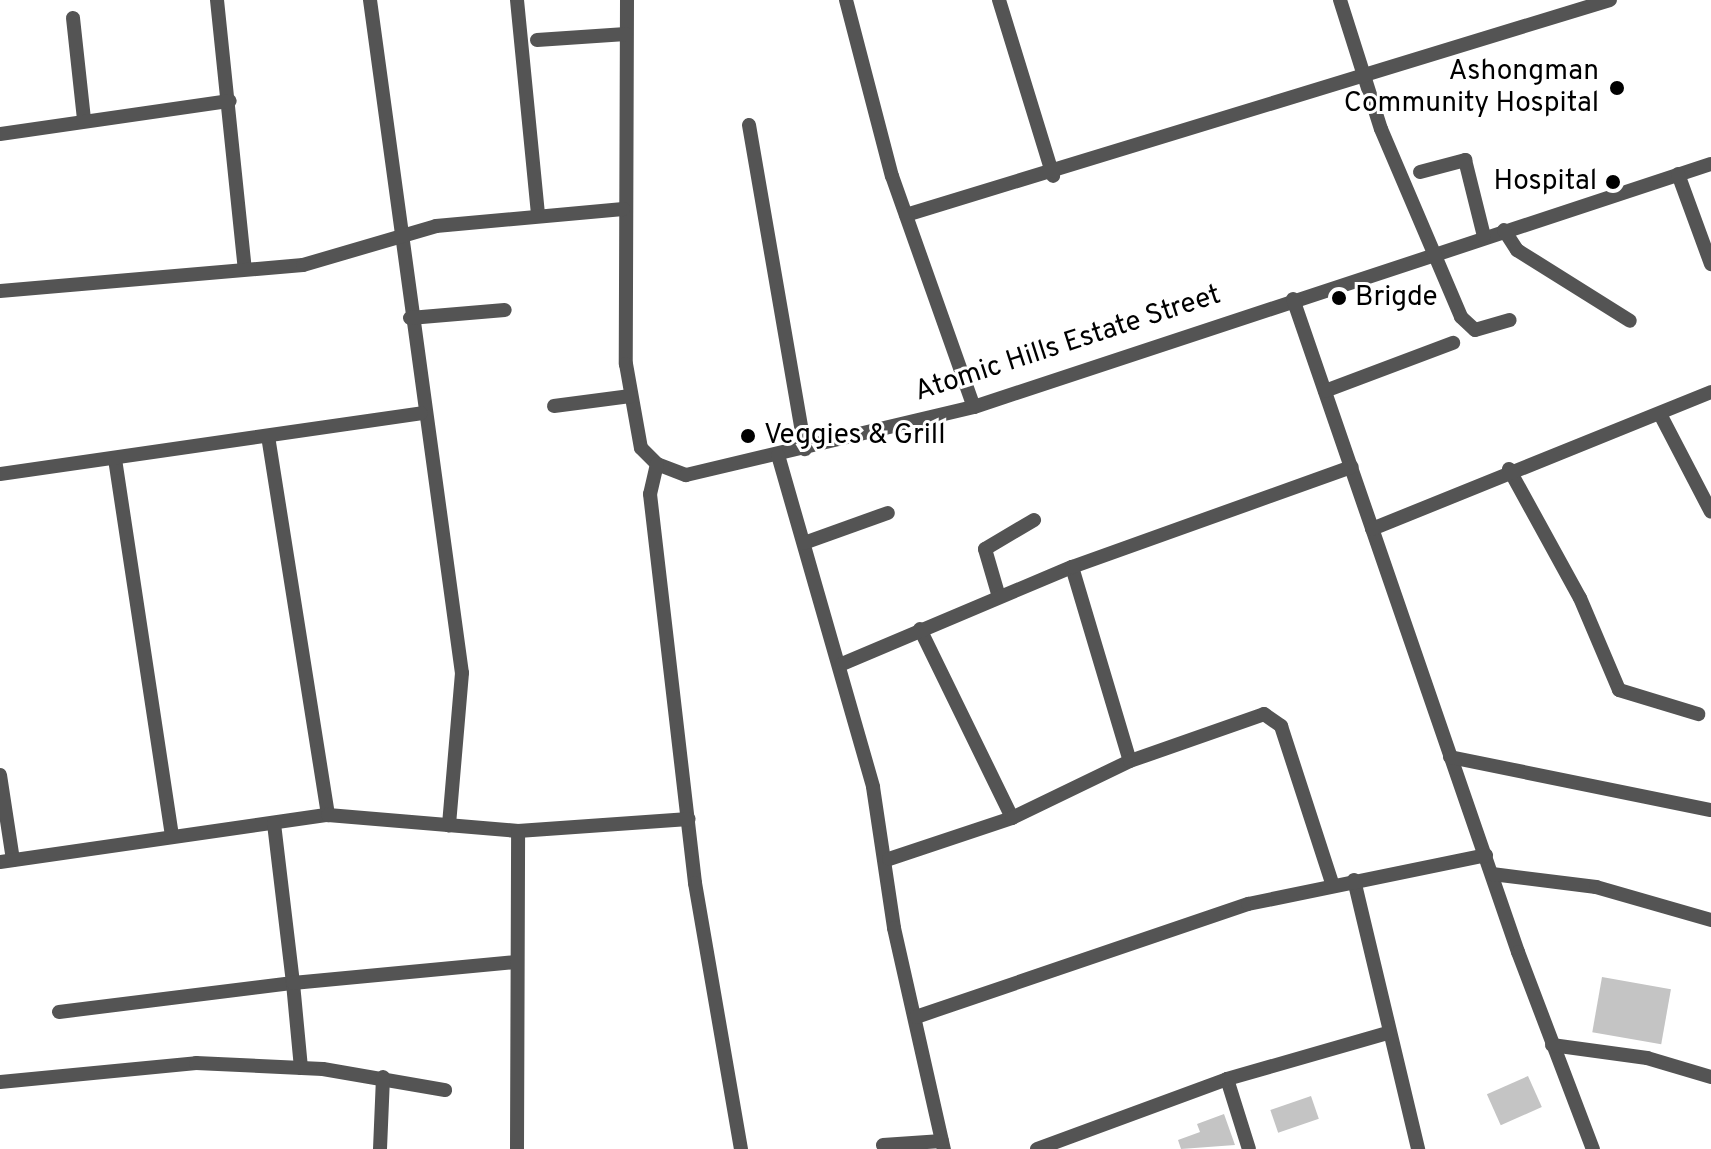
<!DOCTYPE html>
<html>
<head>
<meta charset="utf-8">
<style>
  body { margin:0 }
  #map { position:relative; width:1711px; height:1149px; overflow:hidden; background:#fff; font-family:Overpass,sans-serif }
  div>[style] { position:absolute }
  .building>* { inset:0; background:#c4c4c4; transform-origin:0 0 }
  .minor>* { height:14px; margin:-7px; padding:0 7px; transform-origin:7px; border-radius:7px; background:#545454 }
  .dots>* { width:22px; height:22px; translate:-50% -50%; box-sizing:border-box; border:4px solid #fff; border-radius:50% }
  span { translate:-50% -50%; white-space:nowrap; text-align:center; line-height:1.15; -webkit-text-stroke:6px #fff; paint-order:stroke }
  .poi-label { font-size:28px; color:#000 }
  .right { translate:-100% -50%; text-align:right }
  .left { translate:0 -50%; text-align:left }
  .street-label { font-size:28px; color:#000 }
</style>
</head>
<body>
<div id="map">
  <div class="building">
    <div style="left:1602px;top:977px;width:70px;height:56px;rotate:10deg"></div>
    <div style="left:1528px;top:1076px;width:34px;height:45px;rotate:66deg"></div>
    <div style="left:1311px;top:1096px;width:24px;height:43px;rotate:71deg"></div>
    <div style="clip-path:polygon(1224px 1114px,1235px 1145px,1181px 1149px,1178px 1140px,1200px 1132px,1197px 1124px)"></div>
  </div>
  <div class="minor">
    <div style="left:217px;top:0;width:270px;rotate:84.1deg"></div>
    <div style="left:370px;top:0;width:679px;rotate:82.22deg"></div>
    <div style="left:462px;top:673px;width:153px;rotate:94.9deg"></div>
    <div style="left:517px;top:0;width:216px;rotate:84.4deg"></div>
    <div style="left:627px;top:0;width:364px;rotate:90.2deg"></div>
    <div style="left:626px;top:364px;width:85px;rotate:79.9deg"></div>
    <div style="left:641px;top:448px;width:23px;rotate:45deg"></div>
    <div style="left:657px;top:464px;width:31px;rotate:21deg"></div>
    <div style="left:686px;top:475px;width:296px;rotate:-13.3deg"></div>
    <div style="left:974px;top:407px;width:776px;rotate:-18.25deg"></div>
    <div style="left:846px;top:0;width:182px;rotate:75.4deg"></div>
    <div style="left:892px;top:176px;width:245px;rotate:70.5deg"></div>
    <div style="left:999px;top:0;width:184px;rotate:72.9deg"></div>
    <div style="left:1340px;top:0;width:135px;rotate:72.4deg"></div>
    <div style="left:1381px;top:129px;width:204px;rotate:66.9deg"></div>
    <div style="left:1461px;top:317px;width:19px;rotate:43deg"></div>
    <div style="left:1475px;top:330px;width:36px;rotate:-16deg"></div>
    <div style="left:73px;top:18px;width:103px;rotate:83.8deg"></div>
    <div style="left:537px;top:40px;width:89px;rotate:-3.9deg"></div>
    <div style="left:749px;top:125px;width:329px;rotate:80.2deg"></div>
    <div style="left:0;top:134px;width:232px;rotate:-8.2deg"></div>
    <div style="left:1420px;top:172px;width:47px;rotate:-14.9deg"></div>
    <div style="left:1465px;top:160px;width:78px;rotate:76deg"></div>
    <div style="left:1678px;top:174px;width:96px;rotate:69.9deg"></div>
    <div style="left:906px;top:215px;width:736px;rotate:-16.98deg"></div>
    <div style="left:1504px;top:230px;width:24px;rotate:57deg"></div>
    <div style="left:1517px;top:250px;width:133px;rotate:32.1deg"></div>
    <div style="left:0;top:291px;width:304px;rotate:-4.9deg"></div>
    <div style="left:303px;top:265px;width:139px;rotate:-16.3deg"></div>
    <div style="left:436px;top:226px;width:188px;rotate:-5.2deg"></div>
    <div style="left:1293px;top:299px;width:691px;rotate:70.99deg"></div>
    <div style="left:1518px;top:952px;width:211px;rotate:69.2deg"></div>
    <div style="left:410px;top:318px;width:95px;rotate:-4.8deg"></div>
    <div style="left:1325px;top:391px;width:137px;rotate:-20.6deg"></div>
    <div style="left:554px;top:406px;width:77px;rotate:-7.5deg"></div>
    <div style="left:1660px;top:414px;width:110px;rotate:62.5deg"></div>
    <div style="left:268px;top:436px;width:384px;rotate:81deg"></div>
    <div style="left:778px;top:455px;width:345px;rotate:74deg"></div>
    <div style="left:873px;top:787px;width:143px;rotate:81.5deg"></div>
    <div style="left:894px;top:928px;width:227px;rotate:77.3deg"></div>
    <div style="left:115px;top:459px;width:382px;rotate:81.4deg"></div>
    <div style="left:657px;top:464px;width:31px;rotate:103deg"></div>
    <div style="left:650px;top:494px;width:392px;rotate:83.4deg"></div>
    <div style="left:695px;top:883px;width:270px;rotate:80.2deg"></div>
    <div style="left:1509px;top:469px;width:147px;rotate:61.2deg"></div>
    <div style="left:1580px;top:598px;width:100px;rotate:67deg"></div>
    <div style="left:1619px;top:690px;width:83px;rotate:16.9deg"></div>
    <div style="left:0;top:474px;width:425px;rotate:-8.2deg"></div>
    <div style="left:1372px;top:529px;width:366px;rotate:-22deg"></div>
    <div style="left:804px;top:543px;width:89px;rotate:-19.7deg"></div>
    <div style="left:1072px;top:567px;width:202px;rotate:73.4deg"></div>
    <div style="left:999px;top:597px;width:50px;rotate:-106.3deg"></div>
    <div style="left:985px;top:549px;width:57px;rotate:-30.6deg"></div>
    <div style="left:920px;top:629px;width:210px;rotate:64deg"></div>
    <div style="left:842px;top:664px;width:250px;rotate:-22.9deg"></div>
    <div style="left:1072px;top:567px;width:297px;rotate:-19.7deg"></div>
    <div style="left:1450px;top:757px;width:266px;rotate:11.5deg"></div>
    <div style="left:0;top:775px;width:86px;rotate:81.3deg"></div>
    <div style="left:889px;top:859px;width:130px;rotate:-18.4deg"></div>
    <div style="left:1012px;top:818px;width:131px;rotate:-25.8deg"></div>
    <div style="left:1130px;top:761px;width:142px;rotate:-19.3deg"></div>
    <div style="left:1264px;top:714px;width:21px;rotate:35deg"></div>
    <div style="left:1281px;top:726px;width:165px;rotate:72deg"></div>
    <div style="left:0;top:862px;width:331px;rotate:-8.2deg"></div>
    <div style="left:328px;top:815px;width:191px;rotate:4.8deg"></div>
    <div style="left:518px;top:831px;width:171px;rotate:-4deg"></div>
    <div style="left:1492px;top:874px;width:105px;rotate:7.1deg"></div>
    <div style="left:1596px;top:887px;width:120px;rotate:16deg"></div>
    <div style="left:1354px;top:880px;width:277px;rotate:76.6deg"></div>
    <div style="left:59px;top:1012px;width:236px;rotate:-7.1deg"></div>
    <div style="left:293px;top:983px;width:161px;rotate:-96.8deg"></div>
    <div style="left:916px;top:1017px;width:351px;rotate:-18.8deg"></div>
    <div style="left:1248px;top:904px;width:243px;rotate:-11.6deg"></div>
    <div style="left:1552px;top:1045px;width:96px;rotate:7.8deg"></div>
    <div style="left:1647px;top:1058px;width:67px;rotate:16.5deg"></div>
    <div style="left:301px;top:1068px;width:85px;rotate:-95.4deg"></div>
    <div style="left:293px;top:983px;width:224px;rotate:-5.4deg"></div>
    <div style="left:1227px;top:1079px;width:73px;rotate:72.6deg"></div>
    <div style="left:0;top:1082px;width:197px;rotate:-5.5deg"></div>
    <div style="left:196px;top:1063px;width:127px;rotate:2.7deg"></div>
    <div style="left:323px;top:1069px;width:124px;rotate:9.8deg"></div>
    <div style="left:883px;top:1145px;width:59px;rotate:-3.9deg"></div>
    <div style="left:380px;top:1149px;width:72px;rotate:-87.6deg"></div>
    <div style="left:517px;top:1149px;width:318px;rotate:-89.8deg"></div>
    <div style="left:1037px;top:1149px;width:202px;rotate:-20.2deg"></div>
    <div style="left:1227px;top:1079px;width:166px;rotate:-16deg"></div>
  </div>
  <div class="dots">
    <div style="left:1617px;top:88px;background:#000"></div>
    <div style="left:1613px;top:182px;background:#000"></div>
    <div style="left:1339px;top:298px;background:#000"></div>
    <div style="left:748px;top:436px;background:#000"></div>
  </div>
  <div class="poi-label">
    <span class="right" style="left:1599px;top:88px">Ashongman<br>Community Hospital</span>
    <span class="right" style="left:1597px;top:182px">Hospital</span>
    <span class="left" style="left:1355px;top:298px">Brigde</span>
    <span class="left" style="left:764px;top:436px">Veggies &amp; Grill</span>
  </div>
  <div class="street-label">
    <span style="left:1068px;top:344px;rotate:-18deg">Atomic Hills Estate Street</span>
  </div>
</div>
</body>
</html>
